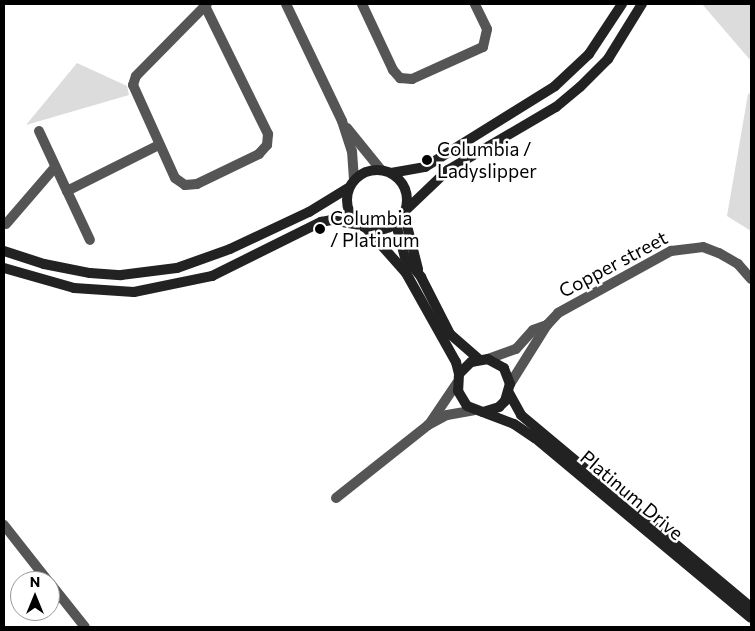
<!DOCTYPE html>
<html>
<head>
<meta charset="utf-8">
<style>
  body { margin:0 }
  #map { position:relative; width:755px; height:631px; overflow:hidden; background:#fff; font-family:Commissioner,sans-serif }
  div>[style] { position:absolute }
  .green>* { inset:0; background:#dcdcdc }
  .street>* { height:10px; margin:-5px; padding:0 5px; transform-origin:5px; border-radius:5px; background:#555 }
  .secondary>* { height:10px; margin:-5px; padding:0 5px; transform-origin:5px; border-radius:5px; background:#222 }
  .secondary>.ring { margin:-5px; padding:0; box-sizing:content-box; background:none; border:10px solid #222; border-radius:50% }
  .dots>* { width:14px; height:14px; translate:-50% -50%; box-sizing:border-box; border:2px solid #fff; border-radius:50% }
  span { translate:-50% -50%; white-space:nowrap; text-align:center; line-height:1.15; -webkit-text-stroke:5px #fff; paint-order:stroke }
  .poi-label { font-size:19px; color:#000 }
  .left { translate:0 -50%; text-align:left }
  .street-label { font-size:19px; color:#000 }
  .frame { position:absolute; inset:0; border:5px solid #000; pointer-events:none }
  .north { position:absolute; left:10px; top:571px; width:50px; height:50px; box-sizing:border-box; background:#fff; border:1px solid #999; border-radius:50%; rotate:0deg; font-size:14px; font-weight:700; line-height:20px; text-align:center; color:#000 }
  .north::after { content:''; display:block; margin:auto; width:18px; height:22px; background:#000; clip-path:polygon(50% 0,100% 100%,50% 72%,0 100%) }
</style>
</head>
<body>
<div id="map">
  <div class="green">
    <div style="clip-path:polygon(702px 4px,751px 4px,751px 61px)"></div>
    <div style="clip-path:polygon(77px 63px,127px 86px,129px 95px,26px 125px)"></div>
    <div style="clip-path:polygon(751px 93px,751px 231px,727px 216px,748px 94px)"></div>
  </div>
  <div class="street">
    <div style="left:286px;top:4px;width:130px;rotate:64.4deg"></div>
    <div style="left:342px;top:121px;width:32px;rotate:72deg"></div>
    <div style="left:352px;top:151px;width:29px;rotate:86deg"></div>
    <div style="left:362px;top:4px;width:73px;rotate:64.8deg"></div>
    <div style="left:393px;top:70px;width:11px;rotate:49deg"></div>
    <div style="left:400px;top:78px;width:12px;rotate:5deg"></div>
    <div style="left:412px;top:79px;width:78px;rotate:-24.3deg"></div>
    <div style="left:483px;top:47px;width:18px;rotate:-77deg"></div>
    <div style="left:487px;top:29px;width:28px;rotate:-116deg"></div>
    <div style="left:205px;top:6px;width:143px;rotate:63.8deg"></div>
    <div style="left:268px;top:134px;width:11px;rotate:95deg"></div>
    <div style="left:267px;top:145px;width:12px;rotate:132deg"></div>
    <div style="left:259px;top:154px;width:69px;rotate:154.2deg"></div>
    <div style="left:197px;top:184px;width:12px;rotate:175deg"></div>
    <div style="left:185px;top:185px;width:12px;rotate:-145deg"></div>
    <div style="left:175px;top:178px;width:102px;rotate:-114.3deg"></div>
    <div style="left:133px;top:85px;width:9px;rotate:-72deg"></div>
    <div style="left:136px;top:76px;width:101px;rotate:-45.4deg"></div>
    <div style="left:347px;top:128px;width:54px;rotate:51deg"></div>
    <div style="left:39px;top:131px;width:66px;rotate:65deg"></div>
    <div style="left:67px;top:191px;width:103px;rotate:-26.6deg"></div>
    <div style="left:67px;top:191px;width:54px;rotate:64.9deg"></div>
    <div style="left:6px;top:224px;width:75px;rotate:-49.3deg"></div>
    <div style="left:488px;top:359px;width:30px;rotate:-20deg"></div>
    <div style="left:516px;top:349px;width:25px;rotate:-48deg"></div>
    <div style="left:533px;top:330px;width:15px;rotate:-20deg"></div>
    <div style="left:510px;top:384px;width:70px;rotate:-57.9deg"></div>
    <div style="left:547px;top:325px;width:16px;rotate:-47deg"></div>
    <div style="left:558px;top:313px;width:129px;rotate:-28.8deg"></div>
    <div style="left:671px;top:251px;width:32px;rotate:-7deg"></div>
    <div style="left:703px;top:247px;width:17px;rotate:21deg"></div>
    <div style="left:719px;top:253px;width:22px;rotate:30deg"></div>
    <div style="left:738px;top:264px;width:20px;rotate:49deg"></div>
    <div style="left:430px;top:423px;width:48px;rotate:-56deg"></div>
    <div style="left:336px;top:498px;width:117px;rotate:-38.4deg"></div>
    <div style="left:428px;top:425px;width:21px;rotate:-28deg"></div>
    <div style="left:447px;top:415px;width:27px;rotate:-10deg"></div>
    <div style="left:4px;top:525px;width:71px;rotate:51.8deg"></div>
    <div style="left:50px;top:583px;width:56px;rotate:51.5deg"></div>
  </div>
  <div class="secondary">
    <div class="ring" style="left:347px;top:170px;width:50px;height:50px"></div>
    <div style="left:391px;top:173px;width:35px;rotate:-10deg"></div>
    <div style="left:425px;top:167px;width:153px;rotate:-31.9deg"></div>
    <div style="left:555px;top:86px;width:47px;rotate:-43.3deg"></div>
    <div style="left:589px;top:54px;width:60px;rotate:-56.6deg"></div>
    <div style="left:407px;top:209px;width:57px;rotate:-43.6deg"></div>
    <div style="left:448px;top:170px;width:125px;rotate:-30.3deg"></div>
    <div style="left:556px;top:107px;width:31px;rotate:-40deg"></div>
    <div style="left:580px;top:87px;width:40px;rotate:-45deg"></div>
    <div style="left:608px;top:59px;width:65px;rotate:-58.3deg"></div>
    <div style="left:404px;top:214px;width:57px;rotate:75.7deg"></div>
    <div style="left:396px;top:224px;width:34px;rotate:75deg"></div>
    <div style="left:405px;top:257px;width:26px;rotate:51deg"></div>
    <div style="left:421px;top:277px;width:64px;rotate:63deg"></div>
    <div style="left:450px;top:334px;width:38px;rotate:41deg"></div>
    <div style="left:367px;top:229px;width:59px;rotate:48.4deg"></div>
    <div style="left:406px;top:273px;width:102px;rotate:60.7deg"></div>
    <div style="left:456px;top:362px;width:12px;rotate:76deg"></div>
    <div style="left:4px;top:251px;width:42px;rotate:18deg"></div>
    <div style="left:44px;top:264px;width:47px;rotate:11.1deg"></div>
    <div style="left:90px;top:273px;width:31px;rotate:4deg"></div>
    <div style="left:121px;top:275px;width:56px;rotate:-7.1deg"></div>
    <div style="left:177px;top:268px;width:56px;rotate:-19.7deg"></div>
    <div style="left:230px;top:249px;width:87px;rotate:-25.1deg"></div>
    <div style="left:309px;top:212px;width:46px;rotate:-31.6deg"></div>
    <div style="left:4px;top:268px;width:73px;rotate:15.9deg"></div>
    <div style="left:74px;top:288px;width:60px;rotate:3.8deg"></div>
    <div style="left:134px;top:292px;width:80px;rotate:-11.6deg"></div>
    <div style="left:212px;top:276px;width:122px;rotate:-26.4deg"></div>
    <div style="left:321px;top:222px;width:10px;rotate:-11deg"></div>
    <div style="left:331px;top:220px;width:27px;rotate:10deg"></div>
    <div style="left:509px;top:393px;width:25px;rotate:61deg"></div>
    <div style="left:521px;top:415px;width:300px;rotate:39.9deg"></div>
    <div style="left:483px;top:412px;width:17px;rotate:-17deg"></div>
    <div style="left:499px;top:407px;width:8px;rotate:-45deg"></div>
    <div style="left:505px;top:401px;width:18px;rotate:-74deg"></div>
    <div style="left:510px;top:384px;width:17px;rotate:-111deg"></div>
    <div style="left:504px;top:368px;width:18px;rotate:-151deg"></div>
    <div style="left:488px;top:359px;width:17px;rotate:170deg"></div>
    <div style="left:471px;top:362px;width:17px;rotate:135deg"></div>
    <div style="left:459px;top:374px;width:17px;rotate:93deg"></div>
    <div style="left:458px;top:391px;width:17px;rotate:59deg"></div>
    <div style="left:467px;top:406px;width:50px;rotate:21deg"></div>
    <div style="left:514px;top:424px;width:25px;rotate:34deg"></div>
    <div style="left:535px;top:438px;width:281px;rotate:39.8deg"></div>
  </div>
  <div class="dots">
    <div style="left:427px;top:160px;background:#000"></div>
    <div style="left:320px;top:229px;background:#000"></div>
  </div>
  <div class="poi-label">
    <span class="left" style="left:437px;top:160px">Columbia /<br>Ladyslipper</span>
    <span class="left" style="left:330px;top:229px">Columbia<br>/ Platinum</span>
  </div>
  <div class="street-label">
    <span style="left:613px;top:264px;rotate:-28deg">Copper street</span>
    <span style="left:632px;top:495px;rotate:40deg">Platinum Drive</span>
  </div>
  <div class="frame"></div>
  <div class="north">N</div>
</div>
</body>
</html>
